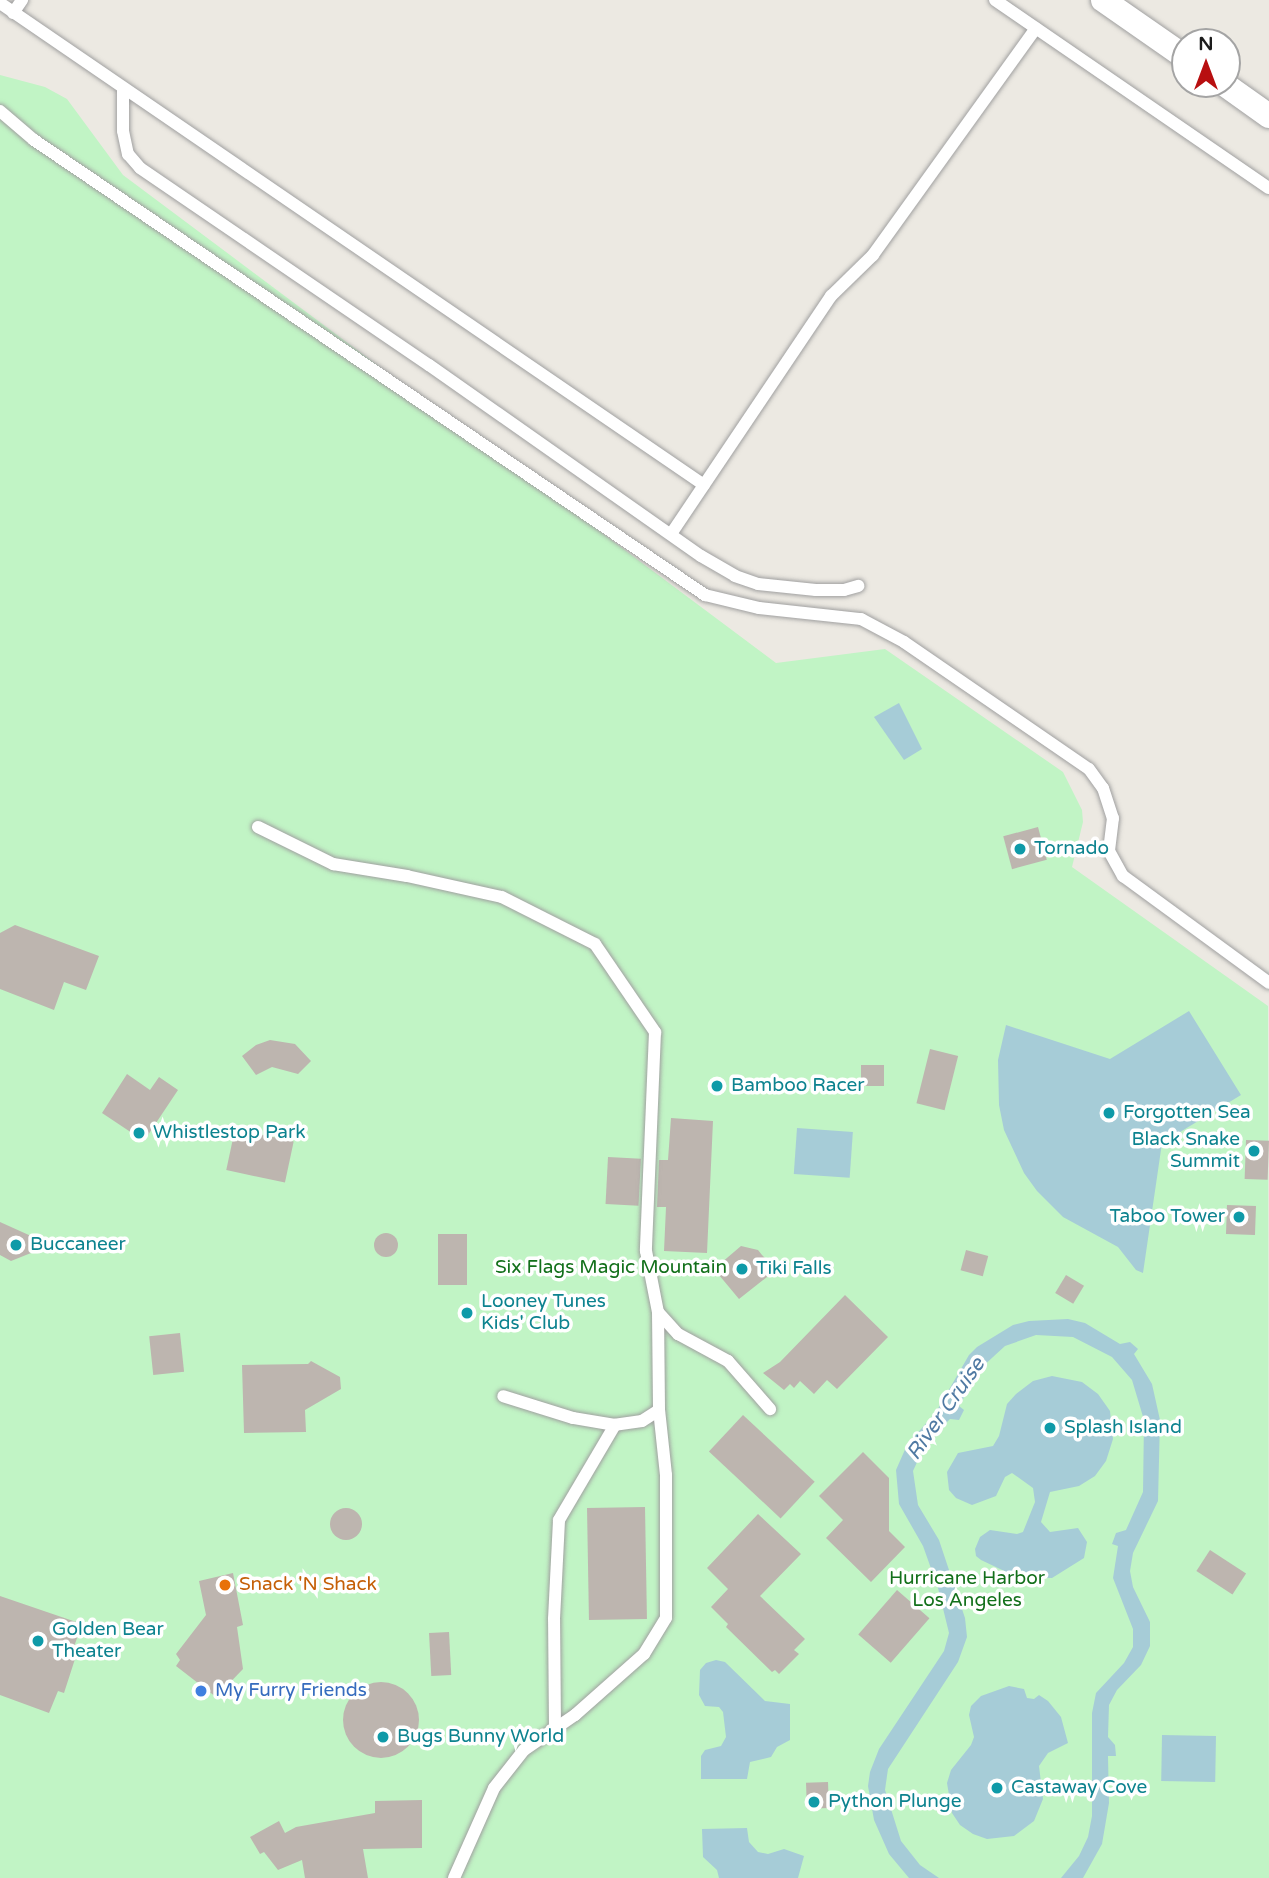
<!DOCTYPE html>
<html>
<head>
<meta charset="utf-8">
<style>
  body { margin:0 }
  #map { position:relative; width:1269px; height:1878px; overflow:hidden; background:#ece9e2; font-family:"Varela Round",sans-serif }
  div>[style] { position:absolute }
  .park>* { inset:0; background:#c1f4c5 }
  .water>* { inset:0; background:#a6ccd7; transform-origin:0 0 }
  .building>* { inset:0; background:#bdb5af; transform-origin:0 0 }
  .round { border-radius:50% }
  .roads { filter:drop-shadow(0 0 2px #a0a0a0) drop-shadow(0 0 2px #a0a0a0) }
  .service>* { height:12px; margin:-6px; padding:0 6px; transform-origin:6px; border-radius:6px; background:#fff }
  .minor>* { height:24px; margin:-12px; padding:0 12px; transform-origin:12px; border-radius:12px; background:#fff }
  .dots>* { width:19px; height:19px; translate:-50% -50%; box-sizing:border-box; border:4px solid #fff; border-radius:50% }
  span { translate:-50% -50%; white-space:nowrap; text-align:center; line-height:1.15; -webkit-text-stroke:7px #fff; paint-order:stroke }
  .culture-label { font-size:19px; color:#0d838f }
  .left { translate:0 -50%; text-align:left }
  .right { translate:-100% -50%; text-align:right }
  .park-label { font-size:19px; color:#13701b }
  .food-label { font-size:19px; color:#c56008 }
  .shop-label { font-size:19px; color:#366cbe }
  .water-label { font-size:21px; color:#507aa3; font-style:italic }
  .north { position:absolute; left:1171px; top:28px; width:70px; height:70px; box-sizing:border-box; background:#fff; border:2px solid #a4a4a4; border-radius:50%; rotate:0deg; font-size:19px; font-weight:700; line-height:28px; text-align:center; color:#1c1c1c }
  .north::after { content:''; display:block; margin:auto; width:24px; height:32px; background:#b80f10; clip-path:polygon(50% 0,100% 100%,50% 72%,0 100%) }
</style>
</head>
<body>
<div id="map">
  <div class="park">
    <div style="clip-path:polygon(0 75px,45px 87px,67px 99px,123px 175px,776px 663px,885px 649px,1063px 772px,1082px 810px,1083px 822px,1072px 867px,1268px 1006px,1269px 1878px,0 1878px)"></div>
  </div>
  <div class="water">
    <div style="clip-path:polygon(899px 703px,922px 749px,904px 760px,874px 717px)"></div>
    <div style="clip-path:polygon(1189px 1011px,1241px 1095px,1162px 1143px,1143px 1273px,1136px 1270px,1118px 1247px,1063px 1217px,1037px 1191px,1024px 1173px,1004px 1130px,999px 1105px,998px 1060px,1006px 1025px,1110px 1059px)"></div>
    <div style="left:797px;top:1128px;width:56px;height:46px;rotate:4deg"></div>
    <div style="clip-path:polygon(1068px 1319px,1085px 1323px,1120px 1344px,1130px 1342px,1138px 1349px,1134px 1354px,1152px 1384px,1160px 1420px,1158px 1501px,1133px 1553px,1130px 1571px,1133px 1587px,1150px 1622px,1150px 1646px,1141px 1665px,1117px 1690px,1109px 1705px,1108px 1737px,1115px 1745px,1116px 1756px,1108px 1756px,1109px 1803px,1102px 1844px,1083px 1878px,1061px 1878px,1079px 1856px,1088px 1837px,1092px 1816px,1092px 1713px,1096px 1693px,1124px 1663px,1133px 1647px,1133px 1629px,1113px 1578px,1118px 1546px,1112px 1544px,1116px 1533px,1126px 1530px,1143px 1492px,1144px 1420px,1132px 1380px,1112px 1357px,1073px 1337px,1036px 1335px,1005px 1346px,981px 1368px,959px 1406px,964px 1410px,959px 1420px,950px 1419px,935px 1434px,924px 1447px,913px 1471px,918px 1505px,939px 1540px,965px 1618px,967px 1637px,958px 1662px,888px 1769px,885px 1790px,901px 1841px,920px 1865px,939px 1878px,909px 1878px,889px 1854px,874px 1820px,868px 1786px,870px 1772px,879px 1749px,944px 1651px,949px 1633px,938px 1588px,923px 1546px,899px 1504px,896px 1470px,907px 1445px,936px 1412px,969px 1355px,977px 1347px,1013px 1325px,1029px 1321px)"></div>
    <div style="clip-path:polygon(1052px 1376px,1082px 1382px,1098px 1394px,1110px 1411px,1113px 1439px,1106px 1461px,1095px 1476px,1079px 1486px,1050px 1492px,1041px 1522px,1050px 1532px,1078px 1528px,1087px 1542px,1084px 1558px,1052px 1578px,1017px 1577px,981px 1560px,976px 1556px,975px 1549px,980px 1537px,990px 1530px,1017px 1534px,1023px 1532px,1035px 1502px,1033px 1488px,1012px 1473px,1005px 1477px,996px 1496px,972px 1505px,956px 1498px,949px 1490px,947px 1472px,958px 1453px,993px 1446px,999px 1436px,1007px 1404px,1016px 1394px,1033px 1381px)"></div>
    <div style="clip-path:polygon(716px 1660px,725px 1662px,765px 1701px,790px 1704px,790px 1740px,777px 1747px,771px 1757px,750px 1762px,747px 1779px,701px 1779px,701px 1756px,705px 1750px,721px 1746px,726px 1737px,723px 1712px,719px 1707px,705px 1706px,699px 1695px,700px 1670px,706px 1663px)"></div>
    <div style="clip-path:polygon(1009px 1686px,1024px 1689px,1027px 1698px,1034px 1699px,1039px 1695px,1048px 1701px,1061px 1717px,1068px 1743px,1048px 1753px,1039px 1766px,1043px 1799px,1034px 1821px,1014px 1836px,987px 1839px,973px 1834px,960px 1825px,952px 1813px,947px 1783px,951px 1770px,971px 1745px,974px 1737px,969px 1715px,971px 1706px,981px 1696px)"></div>
    <div style="left:1162px;top:1735px;width:54px;height:46px;rotate:1deg"></div>
    <div style="clip-path:polygon(747px 1828px,749px 1842px,758px 1852px,768px 1854px,784px 1849px,804px 1856px,798px 1878px,719px 1878px,717px 1870px,703px 1857px,702px 1829px)"></div>
  </div>
  <div class="building">
    <div style="left:1038px;top:827px;width:34px;height:36px;rotate:75deg"></div>
    <div style="clip-path:polygon(15px 925px,99px 956px,86px 990px,64px 982px,54px 1010px,0 989px,0 933px)"></div>
    <div style="clip-path:polygon(270px 1040px,295px 1044px,311px 1061px,298px 1074px,272px 1067px,256px 1075px,242px 1056px,256px 1045px)"></div>
    <div style="left:930px;top:1049px;width:29px;height:56px;rotate:14deg"></div>
    <div style="left:861px;top:1065px;width:23px;height:21px"></div>
    <div style="clip-path:polygon(127px 1074px,150px 1090px,159px 1077px,178px 1090px,144px 1141px,102px 1113px)"></div>
    <div style="clip-path:polygon(671px 1118px,713px 1121px,707px 1253px,664px 1251px,666px 1207px,657px 1207px,659px 1160px,668px 1160px)"></div>
    <div style="left:235px;top:1129px;width:60px;height:42px;rotate:12deg"></div>
    <div style="left:1246px;top:1140px;width:23px;height:39px;rotate:2deg"></div>
    <div style="left:608px;top:1157px;width:33px;height:47px;rotate:3deg"></div>
    <div style="left:1227px;top:1205px;width:29px;height:29px;rotate:2deg"></div>
    <div style="clip-path:polygon(0 1222px,51px 1245px,11px 1261px,0 1255px)"></div>
    <div class="round" style="left:374px;top:1233px;width:24px;height:24px"></div>
    <div style="left:438px;top:1234px;width:29px;height:51px"></div>
    <div style="clip-path:polygon(741px 1246px,758px 1250px,762px 1255px,767px 1260px,767px 1277px,739px 1299px,714px 1269px)"></div>
    <div style="left:966px;top:1250px;width:23px;height:21px;rotate:15deg"></div>
    <div style="left:1066px;top:1275px;width:21px;height:21px;rotate:31deg"></div>
    <div style="clip-path:polygon(845px 1295px,888px 1337px,837px 1389px,827px 1380px,814px 1394px,800px 1381px,794px 1388px,790px 1384px,784px 1390px,763px 1373px,780px 1362px)"></div>
    <div style="left:180px;top:1333px;width:39px;height:31px;rotate:84deg"></div>
    <div style="clip-path:polygon(311px 1361px,340px 1377px,341px 1389px,305px 1410px,306px 1432px,244px 1433px,242px 1365px,308px 1364px)"></div>
    <div style="left:743px;top:1415px;width:98px;height:50px;rotate:43deg"></div>
    <div style="clip-path:polygon(863px 1452px,889px 1478px,889px 1531px,905px 1547px,871px 1582px,826px 1538px,843px 1520px,819px 1496px)"></div>
    <div style="left:645px;top:1507px;width:112px;height:58px;rotate:89deg"></div>
    <div class="round" style="left:330px;top:1508px;width:32px;height:32px"></div>
    <div style="clip-path:polygon(758px 1514px,801px 1554px,760px 1596px,805px 1639px,794px 1650px,799px 1654px,779px 1674px,775px 1670px,772px 1672px,726px 1627px,728px 1624px,711px 1607px,728px 1589px,707px 1568px)"></div>
    <div style="left:1210px;top:1550px;width:43px;height:25px;rotate:33deg"></div>
    <div style="clip-path:polygon(233px 1573px,243px 1625px,237px 1627px,243px 1669px,216px 1697px,176px 1666px,180px 1660px,176px 1654px,206px 1615px,199px 1581px)"></div>
    <div style="left:897px;top:1590px;width:43px;height:59px;rotate:41deg"></div>
    <div style="clip-path:polygon(0 1596px,82px 1624px,70px 1658px,75px 1659px,64px 1693px,58px 1691px,49px 1713px,0 1695px)"></div>
    <div style="left:449px;top:1632px;width:43px;height:20px;rotate:87deg"></div>
    <div class="round" style="left:343px;top:1682px;width:76px;height:76px"></div>
    <div style="left:828px;top:1782px;width:26px;height:22px;rotate:88deg"></div>
    <div style="clip-path:polygon(422px 1800px,422px 1848px,363px 1849px,368px 1878px,305px 1878px,302px 1860px,278px 1870px,264px 1852px,260px 1854px,250px 1837px,279px 1821px,285px 1833px,296px 1827px,375px 1813px,375px 1801px)"></div>
  </div>
  <div class="roads">
    <div class="service">
      <div style="left:995px;top:0;width:332px;rotate:34.5deg"></div>
      <div style="left:0;top:3px;width:853px;rotate:34.4deg"></div>
      <div style="left:13px;top:13px;width:16px;rotate:-55deg"></div>
      <div style="left:123px;top:88px;width:43px;rotate:90deg"></div>
      <div style="left:123px;top:131px;width:24px;rotate:78deg"></div>
      <div style="left:128px;top:154px;width:18px;rotate:49deg"></div>
      <div style="left:140px;top:168px;width:350px;rotate:34.3deg"></div>
      <div style="left:429px;top:365px;width:332px;rotate:35.1deg"></div>
      <div style="left:701px;top:556px;width:39px;rotate:30deg"></div>
      <div style="left:735px;top:576px;width:24px;rotate:19deg"></div>
      <div style="left:758px;top:584px;width:58px;rotate:5.9deg"></div>
      <div style="left:816px;top:590px;width:28px"></div>
      <div style="left:844px;top:590px;width:15px;rotate:-16deg"></div>
      <div style="left:0;top:111px;width:45px;rotate:40.5deg"></div>
      <div style="left:34px;top:140px;width:811px;rotate:34.14deg"></div>
      <div style="left:705px;top:595px;width:56px;rotate:13.5deg"></div>
      <div style="left:759px;top:608px;width:103px;rotate:6.2deg"></div>
      <div style="left:861px;top:619px;width:49px;rotate:28.1deg"></div>
      <div style="left:904px;top:642px;width:224px;rotate:34.5deg"></div>
      <div style="left:1089px;top:769px;width:24px;rotate:54deg"></div>
      <div style="left:1103px;top:788px;width:32px;rotate:72deg"></div>
      <div style="left:1113px;top:818px;width:33px;rotate:97deg"></div>
      <div style="left:1109px;top:851px;width:29px;rotate:61deg"></div>
      <div style="left:1123px;top:876px;width:181px;rotate:36.2deg"></div>
      <div style="left:671px;top:534px;width:287px;rotate:-56.1deg"></div>
      <div style="left:831px;top:296px;width:59px;rotate:-44.3deg"></div>
      <div style="left:873px;top:255px;width:279px;rotate:-54.3deg"></div>
      <div style="left:258px;top:827px;width:84px;rotate:26.3deg"></div>
      <div style="left:333px;top:864px;width:75px;rotate:9.2deg"></div>
      <div style="left:407px;top:876px;width:97px;rotate:12.5deg"></div>
      <div style="left:502px;top:897px;width:104px;rotate:26.8deg"></div>
      <div style="left:595px;top:944px;width:107px;rotate:55.7deg"></div>
      <div style="left:655px;top:1032px;width:219px;rotate:92.4deg"></div>
      <div style="left:646px;top:1251px;width:62px;rotate:78.9deg"></div>
      <div style="left:658px;top:1312px;width:98px;rotate:89.4deg"></div>
      <div style="left:659px;top:1410px;width:20px;rotate:147deg"></div>
      <div style="left:642px;top:1421px;width:27px;rotate:172deg"></div>
      <div style="left:615px;top:1425px;width:43px;rotate:-170.5deg"></div>
      <div style="left:573px;top:1418px;width:73px;rotate:-162.6deg"></div>
      <div style="left:658px;top:1312px;width:30px;rotate:48deg"></div>
      <div style="left:678px;top:1334px;width:57px;rotate:28.4deg"></div>
      <div style="left:728px;top:1361px;width:64px;rotate:48.8deg"></div>
      <div style="left:555px;top:1728px;width:109px;rotate:-90.5deg"></div>
      <div style="left:554px;top:1619px;width:99px;rotate:-87.1deg"></div>
      <div style="left:559px;top:1520px;width:110px;rotate:-59.5deg"></div>
      <div style="left:454px;top:1878px;width:98px;rotate:-66deg"></div>
      <div style="left:494px;top:1788px;width:48px;rotate:-51.7deg"></div>
      <div style="left:524px;top:1750px;width:62px;rotate:-34.5deg"></div>
      <div style="left:575px;top:1715px;width:92px;rotate:-41.5deg"></div>
      <div style="left:644px;top:1654px;width:42px;rotate:-58.6deg"></div>
      <div style="left:666px;top:1618px;width:143px;rotate:-90deg"></div>
      <div style="left:666px;top:1475px;width:65px;rotate:-96.1deg"></div>
    </div>
    <div class="minor">
      <div style="left:1103px;top:0;width:100px;rotate:34.8deg"></div>
      <div style="left:1224px;top:84px;width:55px;rotate:35.4deg"></div>
    </div>
  </div>
  <div class="dots">
    <div style="left:1020px;top:849px;background:#0f9aa8"></div>
    <div style="left:717px;top:1086px;background:#0f9aa8"></div>
    <div style="left:1109px;top:1113px;background:#0f9aa8"></div>
    <div style="left:139px;top:1133px;background:#0f9aa8"></div>
    <div style="left:1254px;top:1151px;background:#0f9aa8"></div>
    <div style="left:1239px;top:1217px;background:#0f9aa8"></div>
    <div style="left:16px;top:1245px;background:#0f9aa8"></div>
    <div style="left:742px;top:1269px;background:#0f9aa8"></div>
    <div style="left:467px;top:1313px;background:#0f9aa8"></div>
    <div style="left:1050px;top:1428px;background:#0f9aa8"></div>
    <div style="left:225px;top:1585px;background:#e8710a"></div>
    <div style="left:38px;top:1641px;background:#0f9aa8"></div>
    <div style="left:201px;top:1691px;background:#3f7fe0"></div>
    <div style="left:383px;top:1737px;background:#0f9aa8"></div>
    <div style="left:997px;top:1788px;background:#0f9aa8"></div>
    <div style="left:814px;top:1802px;background:#0f9aa8"></div>
  </div>
  <div class="culture-label">
    <span class="left" style="left:1034px;top:849px">Tornado</span>
    <span class="left" style="left:731px;top:1086px">Bamboo Racer</span>
    <span class="left" style="left:1123px;top:1113px">Forgotten Sea</span>
    <span class="left" style="left:153px;top:1133px">Whistlestop Park</span>
    <span class="right" style="left:1240px;top:1151px">Black Snake<br>Summit</span>
    <span class="right" style="left:1225px;top:1217px">Taboo Tower</span>
    <span class="left" style="left:30px;top:1245px">Buccaneer</span>
    <span class="left" style="left:756px;top:1269px">Tiki Falls</span>
    <span class="left" style="left:481px;top:1313px">Looney Tunes<br>Kids' Club</span>
    <span class="left" style="left:1064px;top:1428px">Splash Island</span>
    <span class="left" style="left:52px;top:1641px">Golden Bear<br>Theater</span>
    <span class="left" style="left:397px;top:1737px">Bugs Bunny World</span>
    <span class="left" style="left:1011px;top:1788px">Castaway Cove</span>
    <span class="left" style="left:828px;top:1802px">Python Plunge</span>
  </div>
  <div class="park-label">
    <span style="left:611px;top:1268px">Six Flags Magic Mountain</span>
    <span style="left:967px;top:1590px">Hurricane Harbor<br>Los Angeles</span>
  </div>
  <div class="food-label">
    <span class="left" style="left:239px;top:1585px">Snack 'N Shack</span>
  </div>
  <div class="shop-label">
    <span class="left" style="left:215px;top:1691px">My Furry Friends</span>
  </div>
  <div class="water-label">
    <span style="left:946px;top:1409px;rotate:-55deg">River Cruise</span>
  </div>
  <div class="north">N</div>
</div>
</body>
</html>
